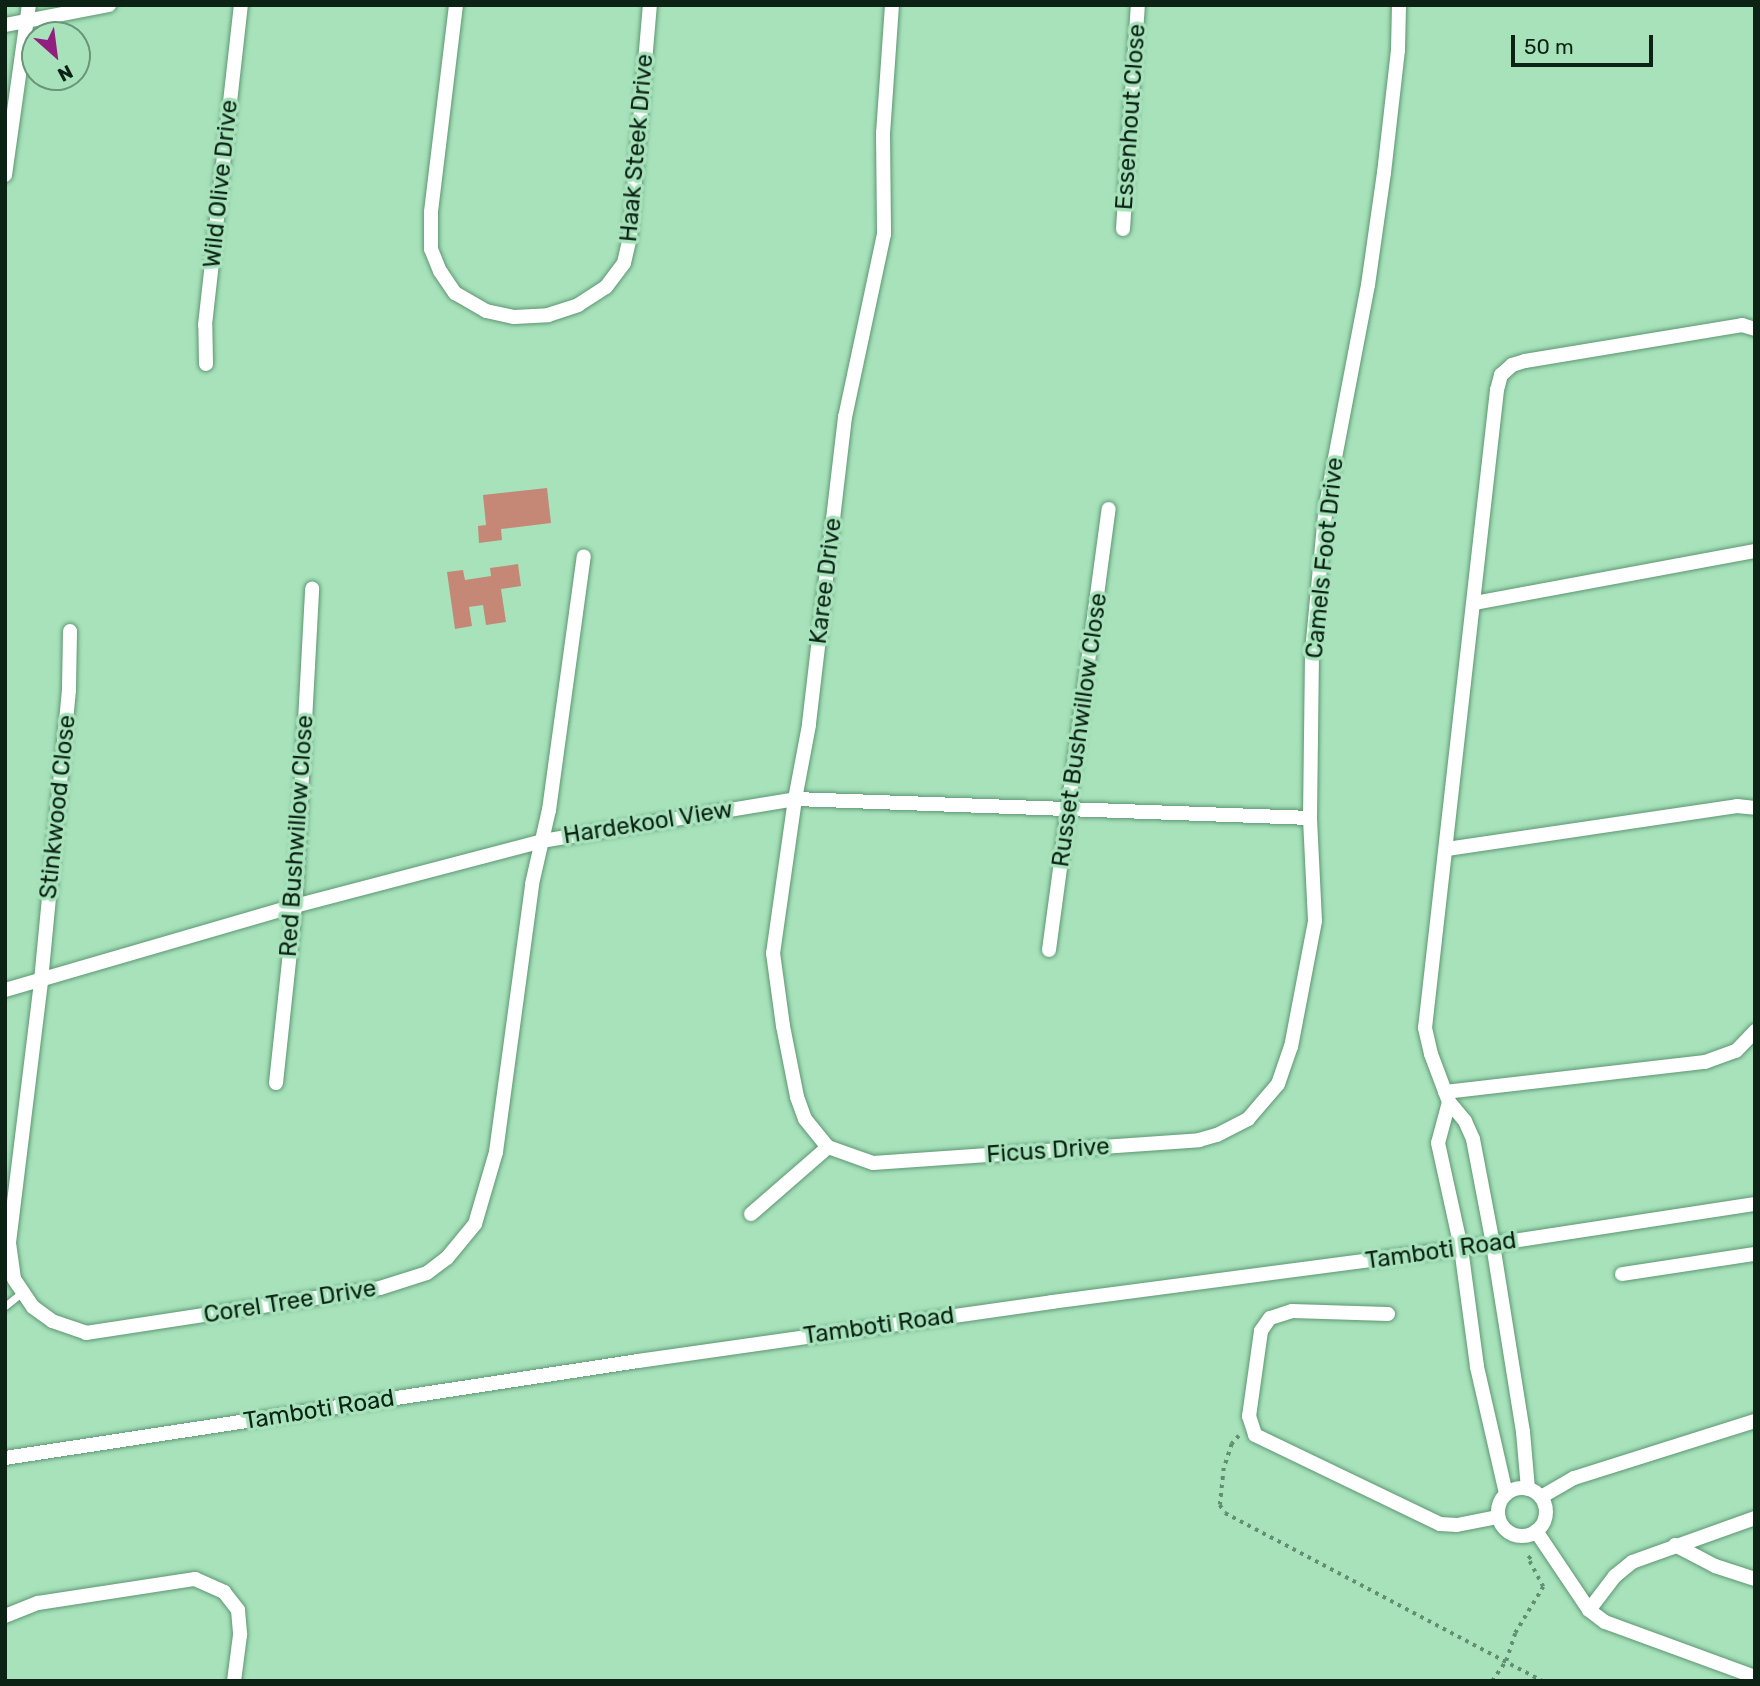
<!DOCTYPE html>
<html>
<head>
<meta charset="utf-8">
<style>
  body { margin:0 }
  #map { position:relative; width:1760px; height:1686px; overflow:hidden; background:#a7e2bb; font-family:Rubik,sans-serif }
  div>[style] { position:absolute }
  .building>* { inset:0; background:#c58776 }
  .path>* { height:3.5px; margin-top:-1.75px; transform-origin:0; background:repeating-linear-gradient(90deg,#628e72 0 3.5px,transparent 0 8.5px) }
  .roads { filter:drop-shadow(0 0 2px #5e9773) drop-shadow(0 0 2px #5e9773) }
  .service>* { height:7px; margin:-3.5px; padding:0 3.5px; transform-origin:3.5px; border-radius:3.5px; background:#fff }
  .minor>* { height:14px; margin:-7px; padding:0 7px; transform-origin:7px; border-radius:7px; background:#fff }
  .minor>.ring { margin:-7px; padding:0; box-sizing:content-box; background:none; border:14px solid #fff; border-radius:50% }
  span { translate:-50% -50%; white-space:nowrap; text-align:center; line-height:1.15; -webkit-text-stroke:7px #a7e2bb; paint-order:stroke }
  .street-label { font-size:24px; color:#0b2214 }
  .frame { position:absolute; inset:0; border:7px solid #0b2214; pointer-events:none }
  .north { position:absolute; left:21px; top:21px; width:70px; height:70px; box-sizing:border-box; background:#a7e2bb; border:2px solid #699578; border-radius:50%; rotate:152deg; font-size:19px; font-weight:700; line-height:28px; text-align:center; color:#0b2214 }
  .north::after { content:''; display:block; margin:auto; width:24px; height:32px; background:#911f7f; clip-path:polygon(50% 0,100% 100%,50% 72%,0 100%) }
  .scale { position:absolute; left:1511px; top:35px; width:142px; height:32px; box-sizing:border-box; border:4px solid #0b2214; border-top:0; padding-left:9px; font-size:21px; line-height:24px; white-space:nowrap; color:#0b2214; -webkit-text-stroke:5px #a7e2bb; paint-order:stroke }
</style>
</head>
<body>
<div id="map">
  <div class="building">
    <div style="clip-path:polygon(547px 488px,551px 523px,501px 529px,502px 540px,479px 543px,478px 526px,486px 525px,483px 495px)"></div>
    <div style="clip-path:polygon(518px 564px,521px 586px,501px 589px,506px 622px,486px 625px,483px 605px,469px 607px,472px 626px,455px 629px,447px 572px,463px 570px,465px 580px,491px 576px,490px 568px)"></div>
  </div>
  <div class="path">
    <div style="left:1239px;top:1436px;width:11px;rotate:131deg"></div>
    <div style="left:1232px;top:1444px;width:25px;rotate:108deg"></div>
    <div style="left:1224px;top:1468px;width:37px;rotate:96deg"></div>
    <div style="left:1220px;top:1505px;width:9px;rotate:58deg"></div>
    <div style="left:1225px;top:1513px;width:359px;rotate:27.9deg"></div>
    <div style="left:1492px;top:1681px;width:24px;rotate:-55deg"></div>
    <div style="left:1506px;top:1661px;width:29px;rotate:-72deg"></div>
    <div style="left:1515px;top:1633px;width:54px;rotate:-58.7deg"></div>
    <div style="left:1543px;top:1587px;width:32px;rotate:-118deg"></div>
    <div style="left:1528px;top:1559px;width:7px;rotate:-45deg"></div>
  </div>
  <div class="roads">
    <div class="service">
      <div style="left:5px;top:1306px;width:22px;rotate:-39deg"></div>
    </div>
    <div class="minor">
      <div style="left:456px;top:5px;width:209px;rotate:96.9deg"></div>
      <div style="left:431px;top:212px;width:37px;rotate:90deg"></div>
      <div style="left:431px;top:249px;width:24px;rotate:68deg"></div>
      <div style="left:440px;top:271px;width:27px;rotate:56deg"></div>
      <div style="left:455px;top:293px;width:36px;rotate:30deg"></div>
      <div style="left:486px;top:311px;width:29px;rotate:12deg"></div>
      <div style="left:514px;top:317px;width:34px;rotate:-3deg"></div>
      <div style="left:548px;top:315px;width:32px;rotate:-18deg"></div>
      <div style="left:578px;top:305px;width:33px;rotate:-33deg"></div>
      <div style="left:606px;top:287px;width:30px;rotate:-53deg"></div>
      <div style="left:624px;top:263px;width:27px;rotate:-77deg"></div>
      <div style="left:630px;top:237px;width:233px;rotate:-85.1deg"></div>
      <div style="left:892px;top:5px;width:128px;rotate:94deg"></div>
      <div style="left:883px;top:133px;width:101px;rotate:89.4deg"></div>
      <div style="left:884px;top:234px;width:187px;rotate:102deg"></div>
      <div style="left:845px;top:417px;width:310px;rotate:96.7deg"></div>
      <div style="left:809px;top:725px;width:75px;rotate:100.7deg"></div>
      <div style="left:795px;top:799px;width:156px;rotate:98.1deg"></div>
      <div style="left:773px;top:953px;width:74px;rotate:82.2deg"></div>
      <div style="left:783px;top:1026px;width:72px;rotate:78.8deg"></div>
      <div style="left:797px;top:1097px;width:23px;rotate:70deg"></div>
      <div style="left:805px;top:1119px;width:36px;rotate:51deg"></div>
      <div style="left:828px;top:1147px;width:48px;rotate:19.6deg"></div>
      <div style="left:873px;top:1163px;width:327px;rotate:-4deg"></div>
      <div style="left:1199px;top:1140px;width:19px;rotate:-16deg"></div>
      <div style="left:1217px;top:1135px;width:35px;rotate:-27deg"></div>
      <div style="left:1248px;top:1119px;width:46px;rotate:-49.4deg"></div>
      <div style="left:1278px;top:1084px;width:39px;rotate:-71deg"></div>
      <div style="left:1291px;top:1047px;width:128px;rotate:-79.2deg"></div>
      <div style="left:1315px;top:921px;width:103px;rotate:-92.8deg"></div>
      <div style="left:1310px;top:818px;width:166px;rotate:-89.3deg"></div>
      <div style="left:1312px;top:652px;width:148px;rotate:-84.6deg"></div>
      <div style="left:1326px;top:505px;width:224px;rotate:-79.2deg"></div>
      <div style="left:1368px;top:285px;width:113px;rotate:-81.9deg"></div>
      <div style="left:1384px;top:173px;width:124px;rotate:-83.5deg"></div>
      <div style="left:1398px;top:50px;width:45px;rotate:-88.7deg"></div>
      <div style="left:5px;top:25px;width:106px;rotate:-10.9deg"></div>
      <div style="left:5px;top:175px;width:172px;rotate:-82deg"></div>
      <div style="left:1123px;top:229px;width:225px;rotate:-86.2deg"></div>
      <div style="left:206px;top:364px;width:39px;rotate:-91deg"></div>
      <div style="left:205px;top:325px;width:322px;rotate:-83.6deg"></div>
      <div style="left:1474px;top:603px;width:286px;rotate:-10.5deg"></div>
      <div style="left:70px;top:631px;width:59px;rotate:91deg"></div>
      <div style="left:69px;top:690px;width:293px;rotate:95.5deg"></div>
      <div style="left:41px;top:982px;width:263px;rotate:97deg"></div>
      <div style="left:9px;top:1243px;width:36px;rotate:82deg"></div>
      <div style="left:14px;top:1279px;width:34px;rotate:56deg"></div>
      <div style="left:33px;top:1307px;width:24px;rotate:36deg"></div>
      <div style="left:52px;top:1321px;width:36px;rotate:19deg"></div>
      <div style="left:86px;top:1333px;width:297px;rotate:-8.7deg"></div>
      <div style="left:380px;top:1288px;width:49px;rotate:-17.7deg"></div>
      <div style="left:427px;top:1273px;width:25px;rotate:-37deg"></div>
      <div style="left:447px;top:1258px;width:44px;rotate:-50.5deg"></div>
      <div style="left:475px;top:1224px;width:75px;rotate:-73.7deg"></div>
      <div style="left:496px;top:1152px;width:270px;rotate:-82.3deg"></div>
      <div style="left:532px;top:884px;width:76px;rotate:-77.1deg"></div>
      <div style="left:549px;top:810px;width:256px;rotate:-82.2deg"></div>
      <div style="left:1447px;top:849px;width:293px;rotate:-8.4deg"></div>
      <div style="left:1737px;top:806px;width:18px;rotate:6deg"></div>
      <div style="left:1049px;top:950px;width:445px;rotate:-82.3deg"></div>
      <div style="left:5px;top:990px;width:302px;rotate:-16.2deg"></div>
      <div style="left:295px;top:906px;width:255px;rotate:-14.7deg"></div>
      <div style="left:542px;top:841px;width:256px;rotate:-9.4deg"></div>
      <div style="left:795px;top:799px;width:515px;rotate:2.11deg"></div>
      <div style="left:276px;top:1083px;width:178px;rotate:-83.9deg"></div>
      <div style="left:295px;top:906px;width:318px;rotate:-86.9deg"></div>
      <div style="left:1445px;top:1092px;width:262px;rotate:-6.6deg"></div>
      <div style="left:1705px;top:1062px;width:33px;rotate:-20deg"></div>
      <div style="left:1736px;top:1051px;width:28px;rotate:-46deg"></div>
      <div style="left:1449px;top:1102px;width:42px;rotate:105deg"></div>
      <div style="left:1438px;top:1143px;width:107px;rotate:77.6deg"></div>
      <div style="left:1461px;top:1248px;width:120px;rotate:82.3deg"></div>
      <div style="left:1477px;top:1367px;width:130px;rotate:77.1deg"></div>
      <div style="left:751px;top:1214px;width:102px;rotate:-41deg"></div>
      <div style="left:1622px;top:1274px;width:134px;rotate:-8.6deg"></div>
      <div style="left:1388px;top:1314px;width:96px;rotate:-178.2deg"></div>
      <div style="left:1292px;top:1311px;width:23px;rotate:162deg"></div>
      <div style="left:1270px;top:1318px;width:16px;rotate:125deg"></div>
      <div style="left:1261px;top:1331px;width:86px;rotate:98deg"></div>
      <div style="left:1249px;top:1416px;width:20px;rotate:72deg"></div>
      <div style="left:1255px;top:1435px;width:205px;rotate:25.7deg"></div>
      <div style="left:1440px;top:1524px;width:17px;rotate:3deg"></div>
      <div style="left:1457px;top:1525px;width:42px;rotate:-11deg"></div>
      <div style="left:5px;top:1458px;width:640px;rotate:-8.71deg"></div>
      <div style="left:638px;top:1361px;width:418px;rotate:-8.1deg"></div>
      <div style="left:1052px;top:1302px;width:445px;rotate:-7.5deg"></div>
      <div style="left:1493px;top:1244px;width:265px;rotate:-8.7deg"></div>
      <div class="ring" style="left:1498px;top:1488px;width:34px;height:34px"></div>
      <div style="left:1528px;top:1489px;width:57px;rotate:-95deg"></div>
      <div style="left:1523px;top:1432px;width:190px;rotate:-99.1deg"></div>
      <div style="left:1493px;top:1244px;width:107px;rotate:-100.8deg"></div>
      <div style="left:1473px;top:1139px;width:20px;rotate:-114deg"></div>
      <div style="left:1465px;top:1121px;width:25px;rotate:-130deg"></div>
      <div style="left:1449px;top:1102px;width:51px;rotate:-110.6deg"></div>
      <div style="left:1431px;top:1054px;width:27px;rotate:-103deg"></div>
      <div style="left:1425px;top:1028px;width:642px;rotate:-83.56deg"></div>
      <div style="left:1497px;top:390px;width:16px;rotate:-75deg"></div>
      <div style="left:1501px;top:375px;width:15px;rotate:-42deg"></div>
      <div style="left:1512px;top:365px;width:14px;rotate:-17deg"></div>
      <div style="left:1525px;top:361px;width:220px;rotate:-9.4deg"></div>
      <div style="left:1742px;top:325px;width:14px;rotate:17deg"></div>
      <div style="left:1541px;top:1497px;width:38px;rotate:-30deg"></div>
      <div style="left:1574px;top:1478px;width:190px;rotate:-17.5deg"></div>
      <div style="left:1536px;top:1531px;width:95px;rotate:56.1deg"></div>
      <div style="left:1589px;top:1610px;width:20px;rotate:37deg"></div>
      <div style="left:1605px;top:1622px;width:160px;rotate:20.1deg"></div>
      <div style="left:1675px;top:1545px;width:45px;rotate:27.7deg"></div>
      <div style="left:1715px;top:1566px;width:42px;rotate:18deg"></div>
      <div style="left:1589px;top:1610px;width:43px;rotate:-52.6deg"></div>
      <div style="left:1615px;top:1576px;width:22px;rotate:-39deg"></div>
      <div style="left:1632px;top:1562px;width:131px;rotate:-19.7deg"></div>
      <div style="left:5px;top:1616px;width:35px;rotate:-22deg"></div>
      <div style="left:38px;top:1603px;width:159px;rotate:-8.7deg"></div>
      <div style="left:195px;top:1579px;width:32px;rotate:24deg"></div>
      <div style="left:224px;top:1592px;width:23px;rotate:52deg"></div>
      <div style="left:238px;top:1610px;width:25px;rotate:85deg"></div>
      <div style="left:240px;top:1635px;width:46px;rotate:97.4deg"></div>
    </div>
  </div>
  <div class="street-label">
    <span style="left:1131px;top:117px;rotate:-86deg">Essenhout Close</span>
    <span style="left:637px;top:148px;rotate:-85deg">Haak Steek Drive</span>
    <span style="left:221px;top:184px;rotate:-84deg">Wild Olive Drive</span>
    <span style="left:1325px;top:558px;rotate:-84deg">Camels Foot Drive</span>
    <span style="left:826px;top:581px;rotate:-83deg">Karee Drive</span>
    <span style="left:1080px;top:730px;rotate:-82deg">Russet Bushwillow Close</span>
    <span style="left:58px;top:807px;rotate:-84deg">Stinkwood Close</span>
    <span style="left:648px;top:823px;rotate:-9deg">Hardekool View</span>
    <span style="left:297px;top:836px;rotate:-86deg">Red Bushwillow Close</span>
    <span style="left:1048px;top:1151px;rotate:-4deg">Ficus Drive</span>
    <span style="left:1441px;top:1251px;rotate:-8deg">Tamboti Road</span>
    <span style="left:290px;top:1302px;rotate:-9deg">Corel Tree Drive</span>
    <span style="left:879px;top:1326px;rotate:-8deg">Tamboti Road</span>
    <span style="left:319px;top:1410px;rotate:-9deg">Tamboti Road</span>
  </div>
  <div class="frame"></div>
  <div class="north">N</div>
  <div class="scale">50 m</div>
</div>
</body>
</html>
